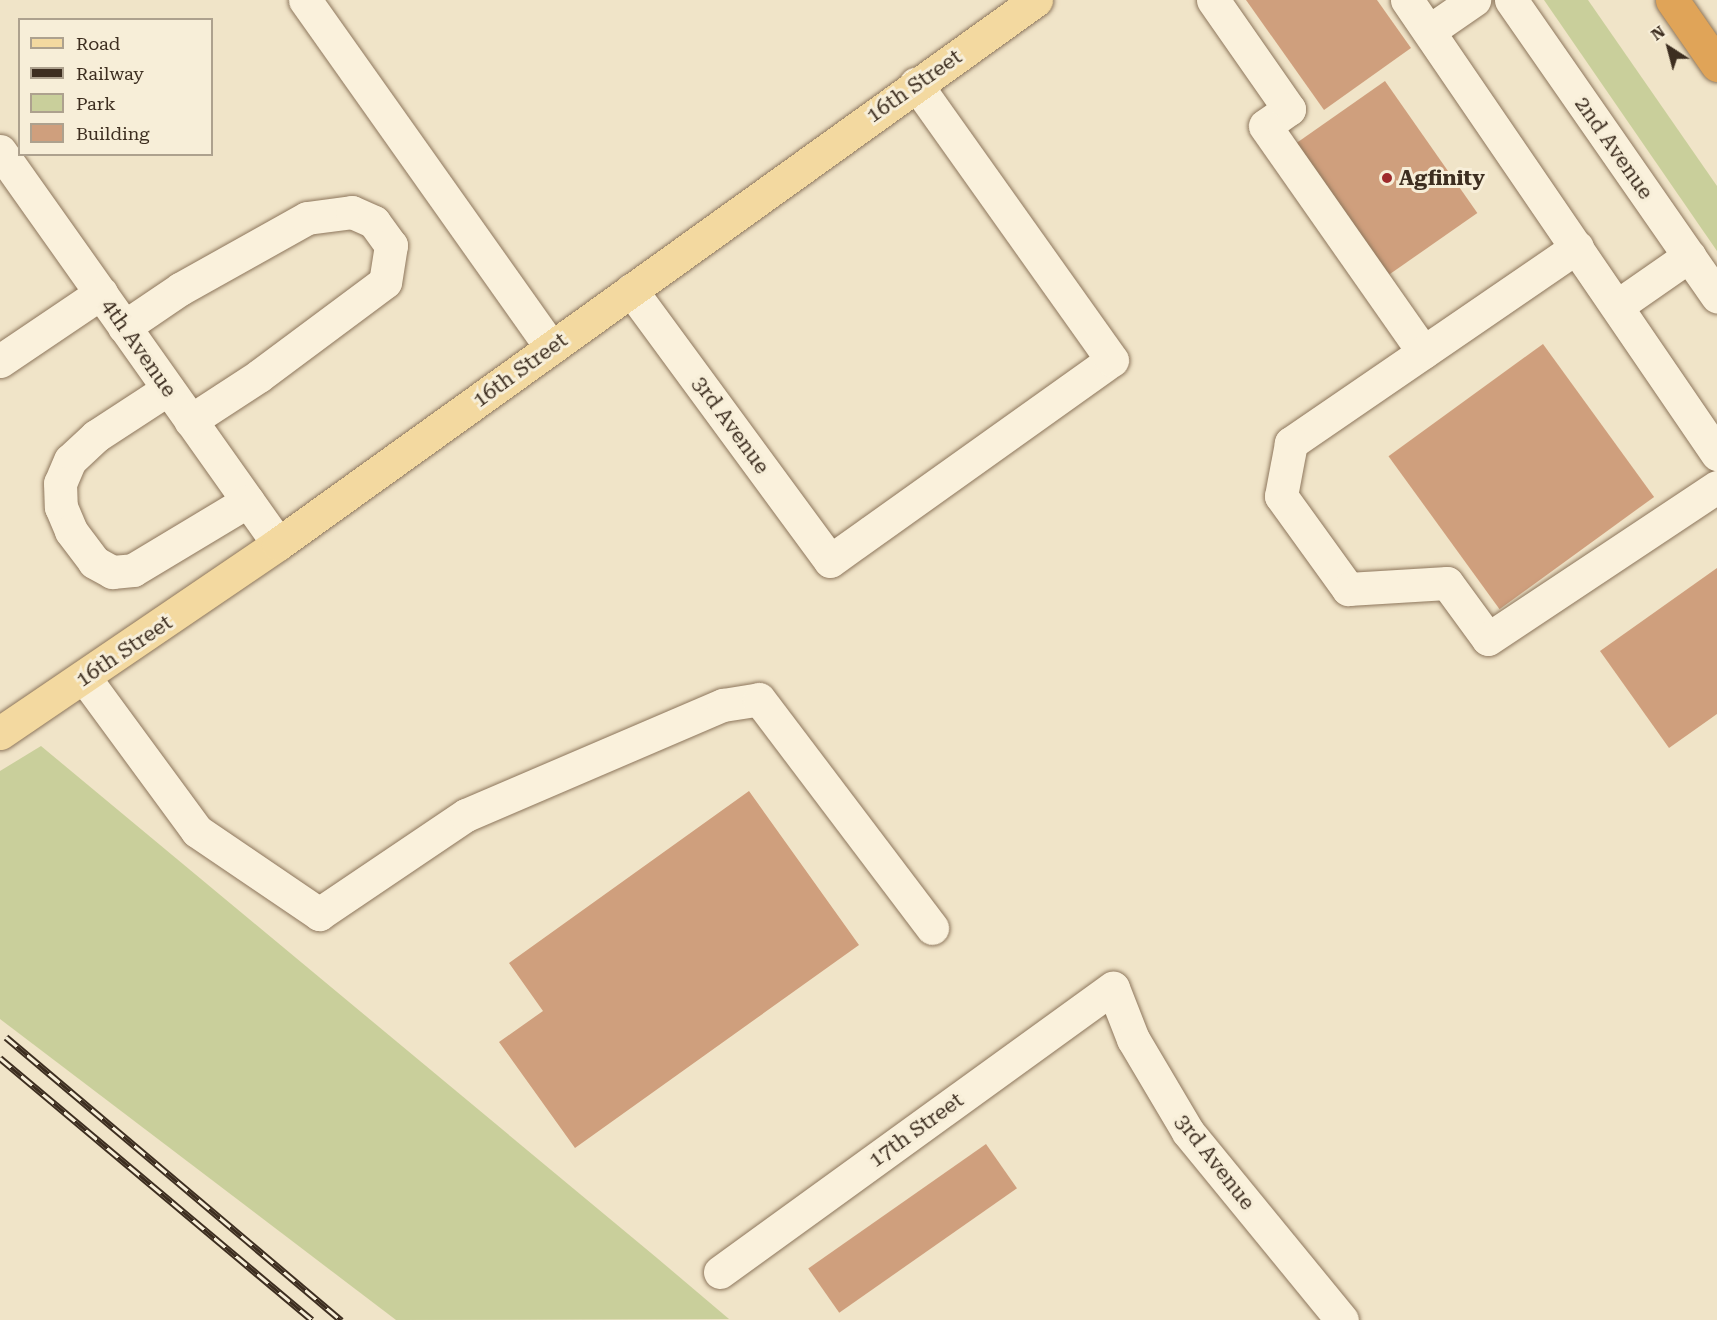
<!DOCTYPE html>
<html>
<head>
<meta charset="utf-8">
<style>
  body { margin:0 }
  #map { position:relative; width:1717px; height:1320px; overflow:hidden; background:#f0e4c8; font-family:"Roboto Serif",serif }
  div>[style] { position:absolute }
  .green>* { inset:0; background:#c9cf9b }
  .building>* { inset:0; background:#cf9f7d; transform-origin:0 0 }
  .roads { filter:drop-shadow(0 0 2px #8d765c) drop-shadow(0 0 2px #8d765c) }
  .minor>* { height:33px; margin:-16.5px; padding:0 16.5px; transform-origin:16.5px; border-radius:16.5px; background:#faf1dc }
  .major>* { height:33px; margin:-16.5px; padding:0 16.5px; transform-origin:16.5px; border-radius:16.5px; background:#f3d9a0 }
  .highway>* { height:33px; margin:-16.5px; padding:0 16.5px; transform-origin:16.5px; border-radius:16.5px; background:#e0a458 }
  .rail>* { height:7px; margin-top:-3.5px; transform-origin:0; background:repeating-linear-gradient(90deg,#f7eed8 0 14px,#3d2e20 0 28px); box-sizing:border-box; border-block:2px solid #3d2e20 }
  .dots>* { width:16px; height:16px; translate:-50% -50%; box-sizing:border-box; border:3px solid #f7eed8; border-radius:50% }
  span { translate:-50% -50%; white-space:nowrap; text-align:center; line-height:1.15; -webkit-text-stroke:6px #f7eed8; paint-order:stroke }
  .street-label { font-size:21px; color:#3d2e20 }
  .poi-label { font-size:21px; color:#3d2e20; font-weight:700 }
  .left { translate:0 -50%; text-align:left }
  .legend { position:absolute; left:18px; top:18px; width:195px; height:138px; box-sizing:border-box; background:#f7eed8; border:2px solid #ada18e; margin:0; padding:8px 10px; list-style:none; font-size:18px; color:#3d2e20 }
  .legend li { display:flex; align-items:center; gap:12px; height:30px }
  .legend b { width:30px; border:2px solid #ada18e }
  .north { position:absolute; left:1639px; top:18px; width:60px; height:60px; -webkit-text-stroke:4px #f7eed8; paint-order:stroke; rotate:324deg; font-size:16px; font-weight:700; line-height:24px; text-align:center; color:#3d2e20 }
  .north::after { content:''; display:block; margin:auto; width:21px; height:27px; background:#3d2e20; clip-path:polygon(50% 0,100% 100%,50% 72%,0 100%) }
</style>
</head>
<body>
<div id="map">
  <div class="green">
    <div style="clip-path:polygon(1544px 0,1588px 0,1717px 186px,1717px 251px)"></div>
    <div style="clip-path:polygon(41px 746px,657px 1258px,729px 1319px,396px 1320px,0 1019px,0 771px)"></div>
  </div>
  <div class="building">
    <div style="clip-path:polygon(1246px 0,1377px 0,1411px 48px,1324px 110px)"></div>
    <div style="left:1385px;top:81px;width:161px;height:108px;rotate:55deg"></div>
    <div style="left:1543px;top:344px;width:189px;height:191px;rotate:54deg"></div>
    <div style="clip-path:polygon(1717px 568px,1717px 714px,1669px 748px,1600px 651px)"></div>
    <div style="clip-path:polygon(749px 791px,859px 945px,575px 1148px,499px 1042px,543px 1011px,509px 963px)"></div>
    <div style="left:986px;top:1144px;width:54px;height:217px;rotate:55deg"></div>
  </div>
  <div class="roads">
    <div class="minor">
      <div style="left:305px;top:0;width:426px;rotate:54.7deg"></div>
      <div style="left:1213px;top:0;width:133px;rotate:55.1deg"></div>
      <div style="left:1289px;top:109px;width:29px;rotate:145deg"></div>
      <div style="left:1265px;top:126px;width:276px;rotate:55deg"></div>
      <div style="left:1407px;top:0;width:550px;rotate:55.67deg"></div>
      <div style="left:1511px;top:0;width:361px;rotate:55.2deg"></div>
      <div style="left:1429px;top:31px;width:55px;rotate:-34.6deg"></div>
      <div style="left:0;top:151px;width:481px;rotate:54.7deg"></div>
      <div style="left:1577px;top:247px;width:347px;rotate:145.6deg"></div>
      <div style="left:1291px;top:443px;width:54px;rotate:100.7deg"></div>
      <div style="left:1281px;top:496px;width:115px;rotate:54.2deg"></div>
      <div style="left:1348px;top:589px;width:99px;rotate:-3.5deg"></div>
      <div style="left:1447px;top:583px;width:69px;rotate:53.8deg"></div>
      <div style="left:1488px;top:639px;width:275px;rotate:-33.6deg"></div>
      <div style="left:631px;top:290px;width:336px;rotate:53.7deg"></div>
      <div style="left:830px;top:561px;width:346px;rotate:-35.5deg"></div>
      <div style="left:1112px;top:360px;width:339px;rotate:-125.4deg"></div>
      <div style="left:1617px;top:306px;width:88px;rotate:-34.8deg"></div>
      <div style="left:124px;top:327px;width:68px;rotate:-34.2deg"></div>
      <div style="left:180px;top:289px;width:145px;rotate:-29.2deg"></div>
      <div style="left:307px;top:218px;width:45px;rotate:-7.6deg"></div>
      <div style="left:352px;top:212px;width:24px;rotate:24deg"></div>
      <div style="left:374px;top:222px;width:29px;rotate:54deg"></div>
      <div style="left:391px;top:245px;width:37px;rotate:99deg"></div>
      <div style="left:385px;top:282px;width:157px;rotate:143.3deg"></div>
      <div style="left:259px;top:376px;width:82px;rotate:146.9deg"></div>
      <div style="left:0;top:361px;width:122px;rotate:-34deg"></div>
      <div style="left:168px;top:389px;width:86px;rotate:146.9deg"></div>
      <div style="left:96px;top:436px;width:35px;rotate:137deg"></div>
      <div style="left:70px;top:460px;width:25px;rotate:113deg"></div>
      <div style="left:60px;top:483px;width:24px;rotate:88deg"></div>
      <div style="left:61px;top:507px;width:26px;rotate:67deg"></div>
      <div style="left:71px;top:531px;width:39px;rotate:53deg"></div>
      <div style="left:94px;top:562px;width:21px;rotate:29deg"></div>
      <div style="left:112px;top:572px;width:21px;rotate:-5deg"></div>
      <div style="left:133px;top:570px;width:134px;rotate:-31deg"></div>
      <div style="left:84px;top:677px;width:191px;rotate:53.7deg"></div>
      <div style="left:197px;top:831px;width:148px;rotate:34.2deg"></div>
      <div style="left:319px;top:914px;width:177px;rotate:-34deg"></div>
      <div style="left:466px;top:815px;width:280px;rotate:-23.2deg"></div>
      <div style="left:723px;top:705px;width:36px;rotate:-9deg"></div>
      <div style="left:759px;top:699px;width:287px;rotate:52.9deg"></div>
      <div style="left:720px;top:1272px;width:485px;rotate:-35.9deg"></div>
      <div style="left:1113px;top:988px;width:55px;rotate:68.6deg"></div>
      <div style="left:1133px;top:1039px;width:108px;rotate:59.4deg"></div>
      <div style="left:1188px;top:1132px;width:243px;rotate:50.7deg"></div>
    </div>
    <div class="major">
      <div style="left:0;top:733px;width:336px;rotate:-34.2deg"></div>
      <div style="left:278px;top:544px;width:933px;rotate:-35.67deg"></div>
    </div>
    <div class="highway">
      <div style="left:1672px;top:0;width:79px;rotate:55.3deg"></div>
    </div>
  </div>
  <div class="rail">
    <div style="left:6px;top:1037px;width:439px;rotate:40.2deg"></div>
    <div style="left:0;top:1058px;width:407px;rotate:40deg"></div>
  </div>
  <div class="dots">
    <div style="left:1387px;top:178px;background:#9e2a2b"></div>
  </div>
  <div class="street-label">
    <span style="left:914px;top:86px;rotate:-35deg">16th Street</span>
    <span style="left:1614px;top:148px;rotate:55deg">2nd Avenue</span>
    <span style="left:139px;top:348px;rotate:55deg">4th Avenue</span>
    <span style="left:520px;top:370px;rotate:-36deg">16th Street</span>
    <span style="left:731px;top:425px;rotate:54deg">3rd Avenue</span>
    <span style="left:124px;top:651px;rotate:-34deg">16th Street</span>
    <span style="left:916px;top:1130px;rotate:-36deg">17th Street</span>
    <span style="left:1215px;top:1162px;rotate:52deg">3rd Avenue</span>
  </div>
  <div class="poi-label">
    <span class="left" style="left:1399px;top:178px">Agfinity</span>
  </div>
  <ul class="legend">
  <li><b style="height:8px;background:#f3d9a0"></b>Road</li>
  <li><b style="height:8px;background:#3d2e20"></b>Railway</li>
  <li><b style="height:16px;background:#c9cf9b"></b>Park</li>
  <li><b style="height:16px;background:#cf9f7d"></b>Building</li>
  </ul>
  <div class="north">N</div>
</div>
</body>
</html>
